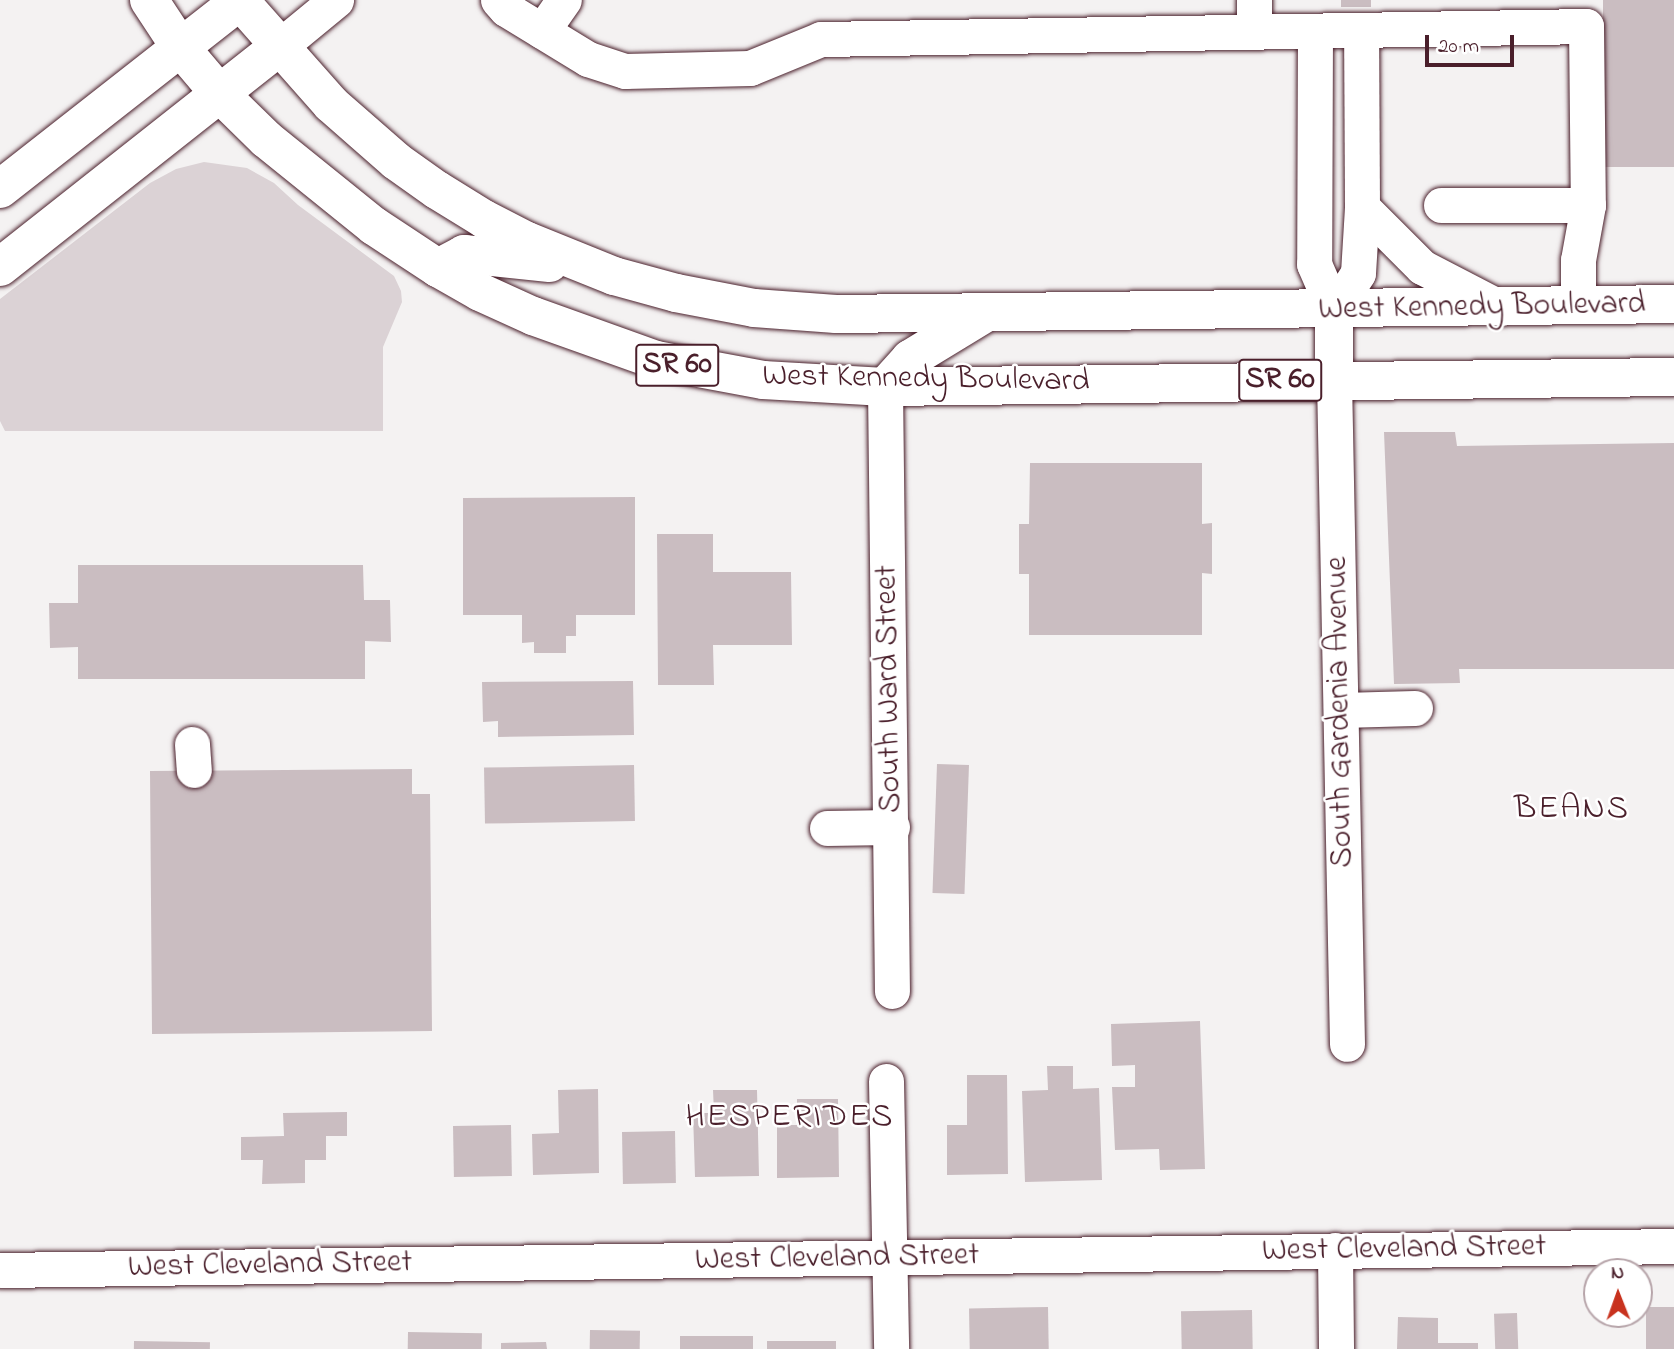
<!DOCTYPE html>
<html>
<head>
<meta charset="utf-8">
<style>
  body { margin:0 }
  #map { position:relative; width:1674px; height:1349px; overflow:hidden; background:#f4f2f2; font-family:"Indie Flower",sans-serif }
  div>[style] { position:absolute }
  .green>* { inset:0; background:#dbd2d5 }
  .building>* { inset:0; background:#cabdc1; transform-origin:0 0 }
  .roads { filter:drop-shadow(0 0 2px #4a1f2b) drop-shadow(0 0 2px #4a1f2b) }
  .minor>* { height:35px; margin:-17.5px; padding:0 17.5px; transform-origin:17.5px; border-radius:17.5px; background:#fff }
  .major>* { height:38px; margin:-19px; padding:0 19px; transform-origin:19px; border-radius:19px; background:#fff }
  .highway>* { height:38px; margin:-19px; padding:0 19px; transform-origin:19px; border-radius:19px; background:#fff }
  span { translate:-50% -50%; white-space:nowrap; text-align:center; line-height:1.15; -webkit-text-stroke:5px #fff; paint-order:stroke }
  .shield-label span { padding:2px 5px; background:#fff; border:2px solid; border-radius:5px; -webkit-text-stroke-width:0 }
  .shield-label { font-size:30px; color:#4a1f2b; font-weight:700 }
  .street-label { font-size:32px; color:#4a1f2b }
  .neighbourhood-label { font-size:33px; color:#4a1f2b; letter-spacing:2px }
  .north { position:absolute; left:1583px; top:1258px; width:70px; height:70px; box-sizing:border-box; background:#fff; border:2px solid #b7a5aa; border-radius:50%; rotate:359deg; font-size:19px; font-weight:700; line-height:28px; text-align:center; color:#4a1f2b }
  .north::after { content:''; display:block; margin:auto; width:24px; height:32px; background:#c8321e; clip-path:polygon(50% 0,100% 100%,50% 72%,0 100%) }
  .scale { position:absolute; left:1425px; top:35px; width:89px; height:32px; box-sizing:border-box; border:4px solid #4a1f2b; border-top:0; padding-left:9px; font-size:21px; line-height:24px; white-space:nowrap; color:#4a1f2b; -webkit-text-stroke:5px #fff; paint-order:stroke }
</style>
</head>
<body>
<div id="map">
  <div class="green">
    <div style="clip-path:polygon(204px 162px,247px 168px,274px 183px,298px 205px,394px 276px,401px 291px,402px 302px,383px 347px,383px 431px,5px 431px,0 421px,0 299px,150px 183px,176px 169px)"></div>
  </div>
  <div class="building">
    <div style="left:1341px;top:0;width:30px;height:7px"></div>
    <div style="left:1603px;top:0;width:71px;height:167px"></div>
    <div style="clip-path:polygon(1384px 432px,1455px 432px,1457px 446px,1674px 443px,1674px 669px,1459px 669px,1460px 683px,1394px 684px)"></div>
    <div style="clip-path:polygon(1030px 463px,1202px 463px,1202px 524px,1212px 523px,1212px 574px,1202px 573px,1202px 635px,1029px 635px,1029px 574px,1019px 574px,1019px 524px,1029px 524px)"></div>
    <div style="clip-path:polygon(635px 497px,635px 615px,576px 615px,576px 636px,566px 636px,566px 653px,534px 653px,534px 642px,522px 643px,522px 615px,463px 615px,463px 498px)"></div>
    <div style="clip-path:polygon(657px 534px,713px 534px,713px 572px,791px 572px,792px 645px,713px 645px,714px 685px,658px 685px)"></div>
    <div style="clip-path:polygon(78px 565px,363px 565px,364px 600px,390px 600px,391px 642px,365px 641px,365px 679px,78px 679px,78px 647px,50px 648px,49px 603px,78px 603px)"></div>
    <div style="clip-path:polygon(633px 681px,634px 735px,498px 737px,498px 721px,483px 722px,482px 682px)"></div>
    <div style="left:937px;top:764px;width:32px;height:129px;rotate:2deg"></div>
    <div style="left:634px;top:765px;width:56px;height:150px;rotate:89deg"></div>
    <div style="clip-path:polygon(412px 769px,412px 794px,430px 794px,432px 1031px,152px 1034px,150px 771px)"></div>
    <div style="clip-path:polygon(1200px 1021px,1205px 1169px,1160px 1170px,1159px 1149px,1115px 1150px,1112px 1087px,1135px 1087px,1135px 1065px,1112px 1066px,1111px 1024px)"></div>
    <div style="clip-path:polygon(1047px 1066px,1073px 1066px,1073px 1089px,1099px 1088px,1102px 1180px,1025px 1182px,1022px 1091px,1048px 1090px)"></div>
    <div style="clip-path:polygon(967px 1075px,1007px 1075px,1008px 1174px,947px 1175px,947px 1125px,967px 1125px)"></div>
    <div style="clip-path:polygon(598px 1089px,599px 1173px,533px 1175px,532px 1134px,559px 1133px,558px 1090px)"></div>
    <div style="clip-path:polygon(713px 1090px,757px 1090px,759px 1176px,695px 1177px,693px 1113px,714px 1113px)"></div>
    <div style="clip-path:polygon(797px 1099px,838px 1099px,839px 1177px,777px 1178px,777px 1125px,797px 1125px)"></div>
    <div style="clip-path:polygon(347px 1112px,347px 1136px,326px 1136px,326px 1160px,305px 1160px,305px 1183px,262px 1184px,263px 1160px,241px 1160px,241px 1137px,284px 1136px,283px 1113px)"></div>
    <div style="left:511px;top:1125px;width:51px;height:58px;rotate:89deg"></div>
    <div style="left:675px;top:1131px;width:52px;height:53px;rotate:89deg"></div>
    <div style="left:1048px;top:1307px;width:42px;height:79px;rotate:89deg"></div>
    <div style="left:1674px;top:1307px;width:42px;height:28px;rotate:90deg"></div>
    <div style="left:1252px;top:1310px;width:39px;height:71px;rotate:89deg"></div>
    <div style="left:1517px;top:1313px;width:36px;height:23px;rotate:88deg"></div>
    <div style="clip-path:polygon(1398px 1317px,1438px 1318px,1438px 1343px,1478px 1343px,1478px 1349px,1397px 1349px)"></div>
    <div style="left:590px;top:1330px;width:50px;height:19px;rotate:1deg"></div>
    <div style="left:408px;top:1332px;width:74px;height:17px;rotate:1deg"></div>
    <div style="left:680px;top:1336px;width:73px;height:13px"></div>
    <div style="left:134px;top:1341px;width:76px;height:8px;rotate:1deg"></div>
    <div style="left:836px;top:1341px;width:8px;height:69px;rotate:90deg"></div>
    <div style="clip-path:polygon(546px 1342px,547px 1349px,501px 1349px,501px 1343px)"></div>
  </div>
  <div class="roads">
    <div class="minor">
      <div style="left:498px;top:0;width:12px;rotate:48deg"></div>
      <div style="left:506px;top:9px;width:96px;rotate:31.4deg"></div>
      <div style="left:588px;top:59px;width:39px;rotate:18deg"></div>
      <div style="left:625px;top:71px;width:125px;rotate:-1.4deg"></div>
      <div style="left:750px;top:68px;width:77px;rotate:-22.2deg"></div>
      <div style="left:821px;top:39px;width:765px;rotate:-0.97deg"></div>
      <div style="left:1586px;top:26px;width:179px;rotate:89.4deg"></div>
      <div style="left:1588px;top:205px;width:56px;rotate:100.3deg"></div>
      <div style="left:1578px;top:260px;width:46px;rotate:90deg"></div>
      <div style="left:542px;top:31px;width:38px;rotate:-55deg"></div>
      <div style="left:1315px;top:31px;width:233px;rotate:90.2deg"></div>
      <div style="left:1314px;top:264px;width:50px;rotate:66.5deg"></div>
      <div style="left:1254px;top:32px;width:32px;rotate:-90deg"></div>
      <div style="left:279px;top:47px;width:74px;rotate:-39.5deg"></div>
      <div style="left:1441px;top:205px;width:147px"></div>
      <div style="left:1362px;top:207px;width:85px;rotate:45deg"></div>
      <div style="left:1422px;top:267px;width:89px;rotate:27.4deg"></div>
      <div style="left:1334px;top:310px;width:44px;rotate:-57deg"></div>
      <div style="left:1358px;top:273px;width:66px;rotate:-86.5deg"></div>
      <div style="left:1362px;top:207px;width:177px;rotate:-90.3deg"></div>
      <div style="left:1334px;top:379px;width:665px;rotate:88.88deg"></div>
      <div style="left:885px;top:387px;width:604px;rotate:89.34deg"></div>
      <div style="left:1341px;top:710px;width:74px;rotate:-1.5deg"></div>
      <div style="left:192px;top:744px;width:26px;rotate:86deg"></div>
      <div style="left:827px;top:828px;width:65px;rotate:-0.9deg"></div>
      <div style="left:886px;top:1081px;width:268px;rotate:88.9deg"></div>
      <div style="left:1335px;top:1250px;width:99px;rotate:89.4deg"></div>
      <div style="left:0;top:1270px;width:1674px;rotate:-0.82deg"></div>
    </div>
    <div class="major">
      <div style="left:149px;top:0;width:56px;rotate:56.6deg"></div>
      <div style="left:180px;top:47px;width:60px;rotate:49.7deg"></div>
      <div style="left:219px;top:93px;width:66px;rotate:44.4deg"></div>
      <div style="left:266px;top:139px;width:139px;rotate:38.9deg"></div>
      <div style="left:374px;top:226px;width:77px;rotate:33.3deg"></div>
      <div style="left:438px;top:268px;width:48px;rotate:29.7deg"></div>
      <div style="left:480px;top:292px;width:58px;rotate:24.4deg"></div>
      <div style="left:533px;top:316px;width:131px;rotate:19.7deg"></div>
      <div style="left:656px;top:360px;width:109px;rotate:10.6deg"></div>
      <div style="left:763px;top:380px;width:122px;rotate:3.3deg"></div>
      <div style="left:885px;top:387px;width:789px;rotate:-0.73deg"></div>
      <div style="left:0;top:189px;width:305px;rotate:-38.1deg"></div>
      <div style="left:240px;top:1px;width:137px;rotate:48.5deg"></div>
      <div style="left:331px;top:104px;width:86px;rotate:41.2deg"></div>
      <div style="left:396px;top:161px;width:50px;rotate:35.3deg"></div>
      <div style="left:437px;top:190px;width:55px;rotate:31.7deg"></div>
      <div style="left:484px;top:219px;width:48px;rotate:27.1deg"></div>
      <div style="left:527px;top:241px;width:94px;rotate:21.9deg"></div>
      <div style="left:614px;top:276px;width:64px;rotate:15.3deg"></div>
      <div style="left:676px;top:293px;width:79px;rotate:10.9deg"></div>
      <div style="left:754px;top:308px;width:82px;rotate:4.2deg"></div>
      <div style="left:836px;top:314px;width:838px;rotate:-0.68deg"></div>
      <div style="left:0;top:267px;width:355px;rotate:-38.3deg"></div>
      <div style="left:438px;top:268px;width:30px;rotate:-28deg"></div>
      <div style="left:464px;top:254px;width:86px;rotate:6deg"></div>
      <div style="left:1334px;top:310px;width:69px;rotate:90deg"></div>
      <div style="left:885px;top:387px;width:38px;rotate:-48deg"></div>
      <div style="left:910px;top:359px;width:87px;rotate:-31.3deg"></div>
    </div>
    <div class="highway">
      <div style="left:239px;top:0;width:1px;rotate:45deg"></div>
    </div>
  </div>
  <div class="shield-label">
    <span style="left:677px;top:365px">SR 60</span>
    <span style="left:1280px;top:380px">SR 60</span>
  </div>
  <div class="street-label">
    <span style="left:1482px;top:308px;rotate:-1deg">West Kennedy Boulevard</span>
    <span style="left:926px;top:380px;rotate:1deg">West Kennedy Boulevard</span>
    <span style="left:890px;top:689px;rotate:-91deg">South Ward Street</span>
    <span style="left:1341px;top:712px;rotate:-91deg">South Gardenia Avenue</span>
    <span style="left:1404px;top:1250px;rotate:-1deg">West Cleveland Street</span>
    <span style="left:837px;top:1259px;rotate:-1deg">West Cleveland Street</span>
    <span style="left:270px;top:1266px;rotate:-1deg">West Cleveland Street</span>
  </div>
  <div class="neighbourhood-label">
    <span style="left:1572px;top:810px">BEANS</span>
    <span style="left:790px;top:1118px">HESPERIDES</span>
  </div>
  <div class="north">N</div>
  <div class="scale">20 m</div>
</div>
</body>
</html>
